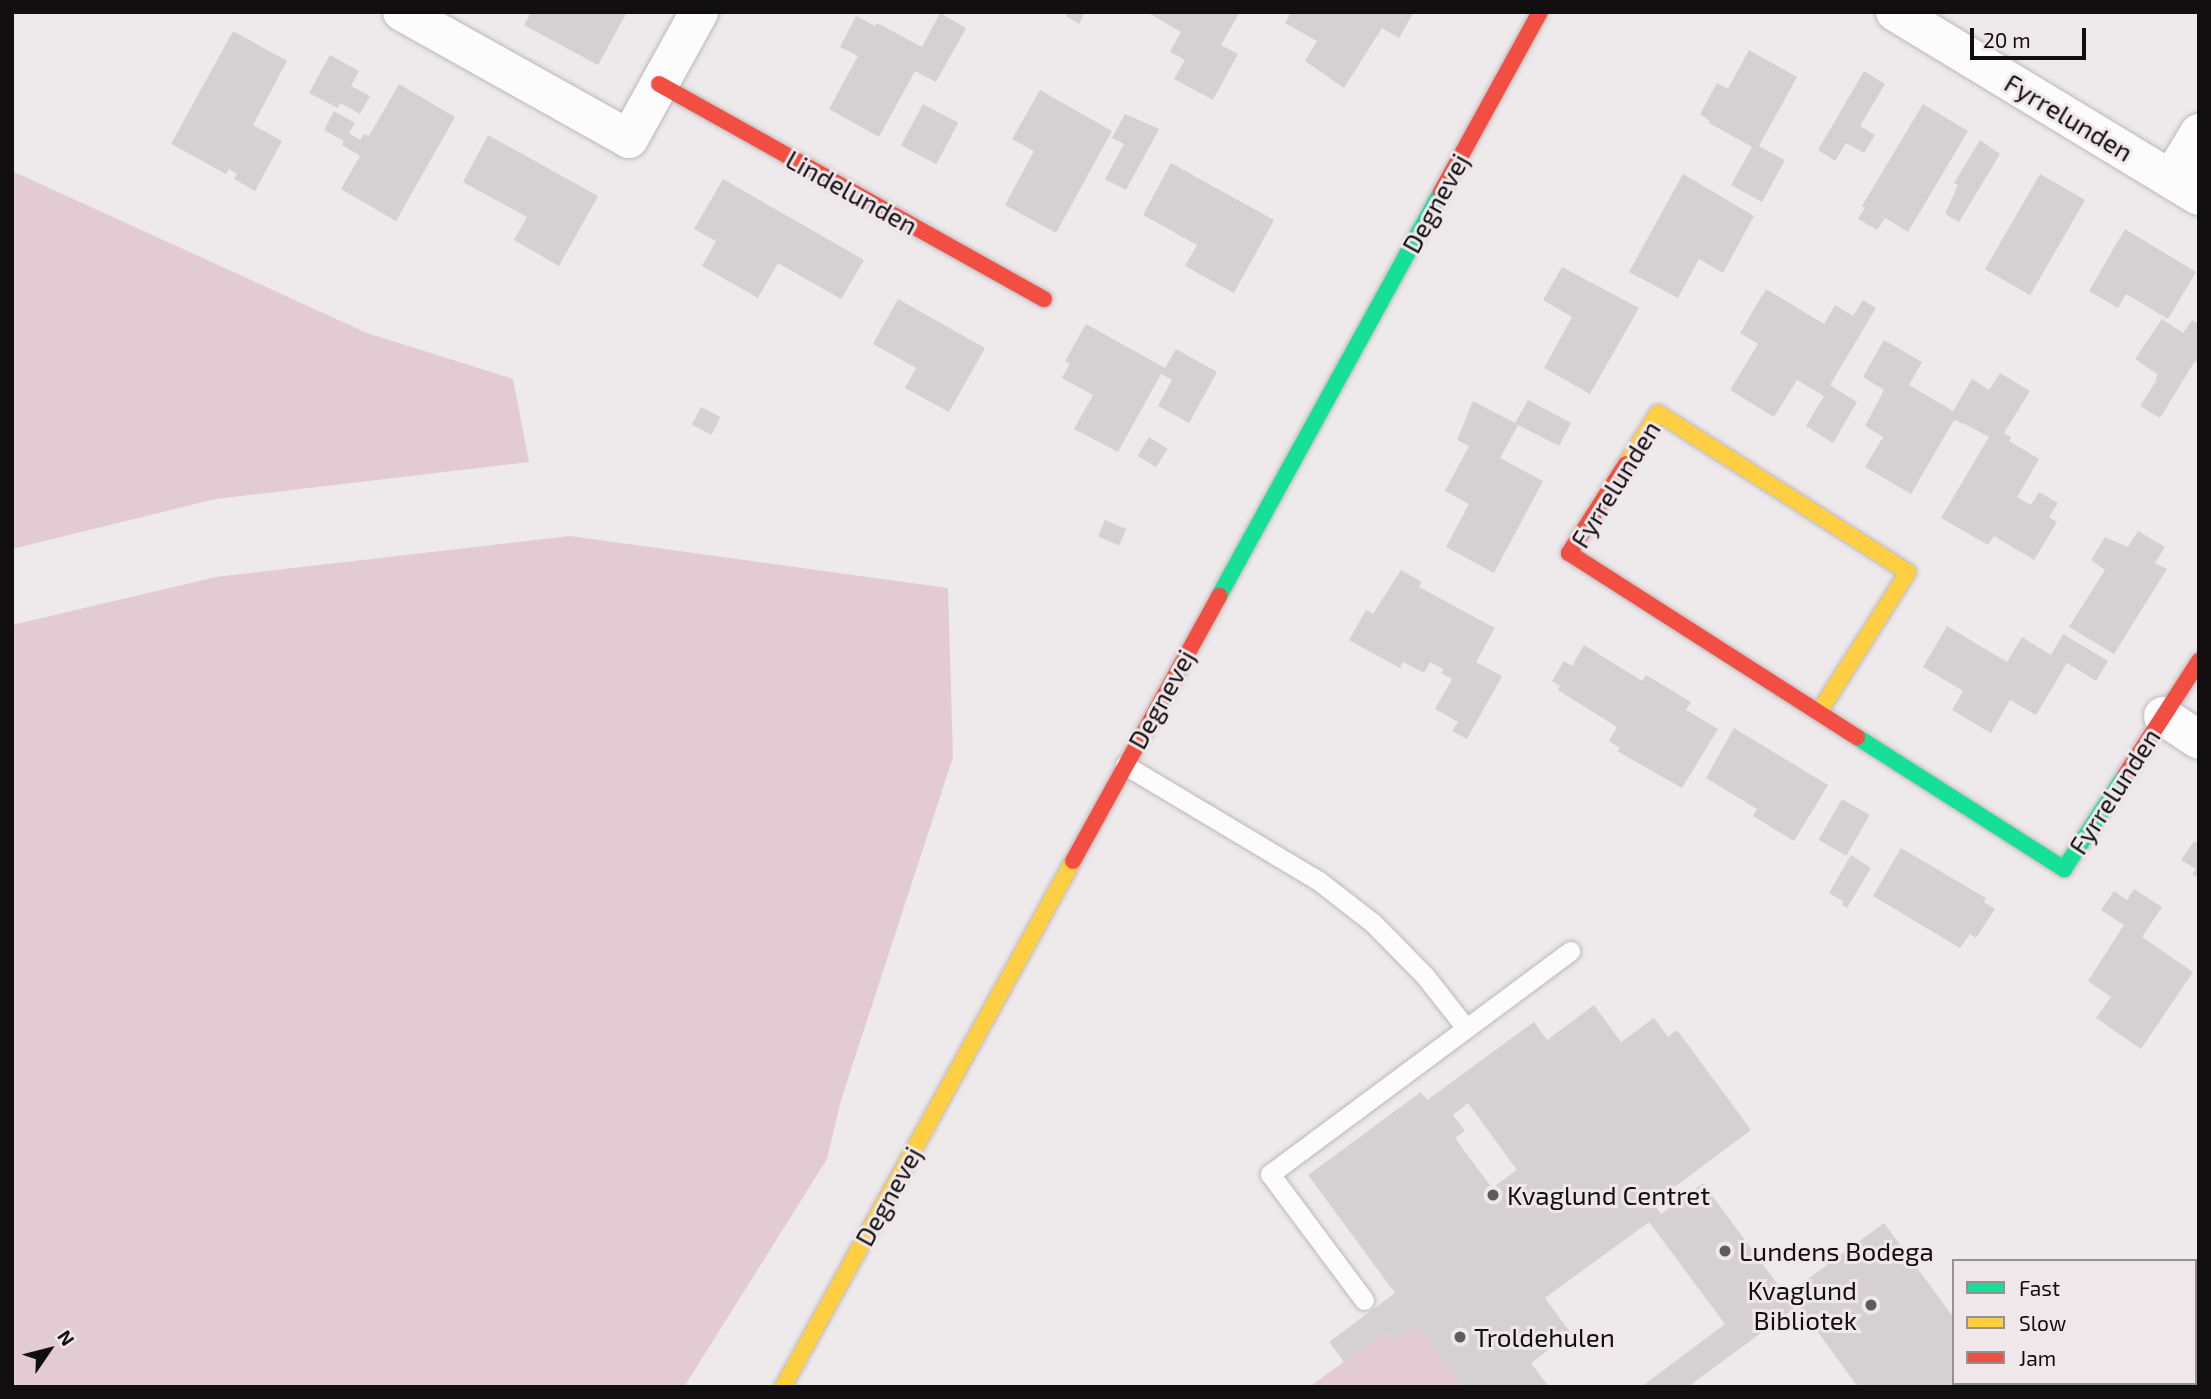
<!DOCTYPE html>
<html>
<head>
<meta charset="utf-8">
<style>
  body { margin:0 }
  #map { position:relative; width:2211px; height:1399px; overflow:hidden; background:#eee9eb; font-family:"Exo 2",sans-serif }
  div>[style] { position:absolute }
  .green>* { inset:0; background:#e2cbd3 }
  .building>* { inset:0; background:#d5d1d3; transform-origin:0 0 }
  .roads { filter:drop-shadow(0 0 2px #bcb8ba) drop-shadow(0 0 2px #bcb8ba) }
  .lane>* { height:19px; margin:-9.5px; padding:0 9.5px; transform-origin:9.5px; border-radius:9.5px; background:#fcfcfc }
  .street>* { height:38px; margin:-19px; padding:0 19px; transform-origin:19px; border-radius:19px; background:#fcfcfc }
  .fast>* { height:16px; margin:-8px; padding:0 8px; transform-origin:8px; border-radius:8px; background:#16e098 }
  .slow>* { height:16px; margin:-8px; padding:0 8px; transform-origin:8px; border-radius:8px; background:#ffcf43 }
  .jam>* { height:16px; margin:-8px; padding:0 8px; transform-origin:8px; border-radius:8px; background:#f24e42 }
  .dots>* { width:19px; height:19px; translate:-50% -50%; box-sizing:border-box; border:4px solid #f0e7ea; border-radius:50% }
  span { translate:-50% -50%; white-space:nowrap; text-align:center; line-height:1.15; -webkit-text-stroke:6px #f0e7ea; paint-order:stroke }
  .street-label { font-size:26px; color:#110e0f }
  .poi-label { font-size:26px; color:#110e0f }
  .left { translate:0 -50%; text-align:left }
  .right { translate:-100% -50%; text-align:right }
  .frame { position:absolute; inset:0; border:14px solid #110e0f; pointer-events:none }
  .legend { position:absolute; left:1952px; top:1259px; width:245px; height:126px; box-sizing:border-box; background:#f0e7ea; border:2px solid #979092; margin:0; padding:9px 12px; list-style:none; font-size:21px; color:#110e0f }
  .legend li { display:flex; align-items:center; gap:14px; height:35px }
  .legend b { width:35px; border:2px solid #979092 }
  .north { position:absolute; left:14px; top:1315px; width:70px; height:70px; -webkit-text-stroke:5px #f0e7ea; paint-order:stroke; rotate:55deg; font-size:19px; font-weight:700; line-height:28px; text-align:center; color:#110e0f }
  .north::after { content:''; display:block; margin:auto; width:24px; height:32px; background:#110e0f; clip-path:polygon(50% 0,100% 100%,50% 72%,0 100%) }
  .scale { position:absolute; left:1970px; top:28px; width:116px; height:32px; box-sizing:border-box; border:4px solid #110e0f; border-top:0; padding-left:9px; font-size:21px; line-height:24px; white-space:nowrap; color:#110e0f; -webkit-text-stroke:5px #f0e7ea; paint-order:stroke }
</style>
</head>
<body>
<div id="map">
  <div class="green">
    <div style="clip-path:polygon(12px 171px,367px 333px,513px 379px,529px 462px,215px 499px,12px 549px)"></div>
    <div style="clip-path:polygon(570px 536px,948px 588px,953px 757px,841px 1100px,827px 1159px,684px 1387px,12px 1387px,12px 625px,216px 577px)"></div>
    <div style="clip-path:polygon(1418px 1325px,1464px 1387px,1312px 1385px,1387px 1331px,1395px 1342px)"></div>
  </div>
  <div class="building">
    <div style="clip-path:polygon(531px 12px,627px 12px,598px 65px,524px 25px)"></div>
    <div style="clip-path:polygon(1068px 12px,1085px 12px,1079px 24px,1066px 16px)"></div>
    <div style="clip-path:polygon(1147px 12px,1240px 12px,1221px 45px,1238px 54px,1213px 100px,1174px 79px,1185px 60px,1170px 52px,1181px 32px)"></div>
    <div style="clip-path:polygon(1291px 12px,1414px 12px,1399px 38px,1382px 28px,1344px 88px,1305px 61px,1317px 41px,1285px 23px)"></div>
    <div style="clip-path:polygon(940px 13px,966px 28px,936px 82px,915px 71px,879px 137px,829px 109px,858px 56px,840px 47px,856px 16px,875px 26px,877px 23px,922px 47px)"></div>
    <div style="clip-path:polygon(233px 31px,287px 61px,253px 125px,282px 141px,255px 191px,234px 179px,237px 174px,229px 169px,226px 174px,171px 144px)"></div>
    <div style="clip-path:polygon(1749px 50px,1797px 77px,1759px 146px,1785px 160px,1762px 202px,1731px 185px,1752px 147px,1709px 123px,1710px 121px,1700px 114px,1717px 83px,1728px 89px)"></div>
    <div style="clip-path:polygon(330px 55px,359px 71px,351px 86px,370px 96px,360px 114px,340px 103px,338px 108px,309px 93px)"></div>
    <div style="clip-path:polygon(1864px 71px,1885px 84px,1860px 126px,1875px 135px,1864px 153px,1846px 143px,1835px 161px,1818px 150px)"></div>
    <div style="clip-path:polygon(399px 84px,455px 117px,396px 221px,341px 189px,360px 156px,342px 145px,344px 141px,324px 130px,334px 111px,355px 123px,349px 133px,360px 140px,364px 134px,369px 136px)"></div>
    <div style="clip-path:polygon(1040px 90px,1112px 131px,1056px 233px,1005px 205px,1034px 151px,1012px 139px)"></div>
    <div style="left:923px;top:104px;width:40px;height:47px;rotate:28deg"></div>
    <div style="clip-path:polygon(1923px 104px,1968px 131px,1908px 232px,1885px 218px,1877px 230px,1858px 219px,1865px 208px,1862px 206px)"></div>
    <div style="clip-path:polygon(1125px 114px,1159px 129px,1126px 190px,1105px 179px,1124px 144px,1112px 138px)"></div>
    <div style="clip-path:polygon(488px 135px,598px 196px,559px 266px,514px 240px,527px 217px,463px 182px)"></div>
    <div style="clip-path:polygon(1980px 140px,2000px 154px,1959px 222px,1945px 214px,1958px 185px,1954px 183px)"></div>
    <div style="clip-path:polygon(1171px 163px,1274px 220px,1234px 293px,1185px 266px,1197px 245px,1143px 215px)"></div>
    <div style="clip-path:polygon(1683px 174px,1754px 216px,1723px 273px,1699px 259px,1678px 298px,1629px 272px)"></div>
    <div style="left:2040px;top:174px;width:52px;height:110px;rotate:30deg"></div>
    <div style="clip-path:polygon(723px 179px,864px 260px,841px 299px,778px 263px,758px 298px,702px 266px,716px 241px,694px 229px)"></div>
    <div style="clip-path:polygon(2125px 229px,2196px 272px,2168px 319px,2126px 294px,2118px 308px,2089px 291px)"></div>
    <div style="clip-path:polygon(1562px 267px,1639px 308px,1590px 394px,1544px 368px,1572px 317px,1543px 300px)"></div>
    <div style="clip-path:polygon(1766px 289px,1824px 324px,1835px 305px,1853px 316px,1863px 300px,1876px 308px,1830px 385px,1857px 402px,1833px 443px,1806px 426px,1824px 396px,1797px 380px,1774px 417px,1730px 390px,1758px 344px,1740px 333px)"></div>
    <div style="clip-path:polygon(898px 299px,985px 348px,949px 412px,905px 388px,916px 368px,873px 344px)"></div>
    <div style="clip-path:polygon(2162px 319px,2183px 333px,2192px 320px,2199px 324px,2199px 364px,2195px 361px,2160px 418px,2140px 406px,2156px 381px,2157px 374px,2135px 359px)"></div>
    <div style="clip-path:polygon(1086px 324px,1165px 368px,1176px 349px,1217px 372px,1189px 423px,1158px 406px,1172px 380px,1161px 374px,1118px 452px,1074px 429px,1093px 395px,1062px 378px,1070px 364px,1065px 361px)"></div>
    <div style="clip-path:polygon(1884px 340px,1922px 362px,1909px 385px,1953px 411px,1972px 379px,1989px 390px,2000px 373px,2030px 391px,2004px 433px,2011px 437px,2009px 441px,2039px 459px,2017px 497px,2031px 505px,2039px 492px,2058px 503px,2049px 517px,2057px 522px,2034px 560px,1994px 536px,1988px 545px,1941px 518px,1989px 437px,1967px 425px,1954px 420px,1911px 494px,1865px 467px,1883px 437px,1865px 426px,1884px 390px,1863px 377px)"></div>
    <div style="clip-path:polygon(1528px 400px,1571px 423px,1559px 446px,1518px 425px,1500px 458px,1543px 481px,1494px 573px,1446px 547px,1469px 504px,1445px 491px,1469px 446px,1457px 440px,1473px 401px,1515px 423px)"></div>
    <div style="left:701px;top:407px;width:22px;height:20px;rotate:27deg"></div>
    <div style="left:1149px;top:437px;width:22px;height:22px;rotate:32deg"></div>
    <div style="left:1105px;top:520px;width:23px;height:18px;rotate:23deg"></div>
    <div style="clip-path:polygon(2138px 531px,2165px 547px,2155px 563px,2167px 569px,2114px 654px,2069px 627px,2105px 570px,2091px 560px,2105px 537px,2128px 547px)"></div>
    <div style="clip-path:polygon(1401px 570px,1422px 582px,1419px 587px,1495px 628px,1476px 662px,1502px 676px,1467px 739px,1452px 731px,1458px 722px,1435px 709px,1452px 679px,1441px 673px,1443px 669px,1430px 662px,1424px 673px,1403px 662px,1400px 668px,1349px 640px,1366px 610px,1373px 614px)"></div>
    <div style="clip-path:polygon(1947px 626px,2007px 662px,2022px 637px,2051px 655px,2063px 634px,2108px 661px,2096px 681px,2067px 663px,2036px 715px,2010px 700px,1991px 733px,1952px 710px,1963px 691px,1923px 667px)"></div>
    <div style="clip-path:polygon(1584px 645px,1642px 681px,1646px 675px,1691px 702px,1686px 710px,1718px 729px,1682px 788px,1617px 751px,1620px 748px,1609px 741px,1617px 727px,1558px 690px,1560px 686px,1552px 681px,1564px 661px,1572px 666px)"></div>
    <div style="clip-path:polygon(1734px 728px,1828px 785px,1794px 841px,1753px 816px,1757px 809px,1706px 778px)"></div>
    <div style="left:1842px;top:799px;width:32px;height:47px;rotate:30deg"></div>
    <div style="clip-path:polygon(2194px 841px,2199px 844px,2199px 878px,2192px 874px,2196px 869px,2181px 860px)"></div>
    <div style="clip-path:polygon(1901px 848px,1986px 898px,1984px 902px,1995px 909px,1976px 938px,1970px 934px,1960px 948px,1873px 896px)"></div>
    <div style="clip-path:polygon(1851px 855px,1871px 868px,1847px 908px,1842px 905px,1844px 902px,1829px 893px)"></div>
    <div style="clip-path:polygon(2134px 889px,2162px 907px,2142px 937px,2193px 972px,2141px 1049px,2096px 1018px,2111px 997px,2088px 981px,2124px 925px,2101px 910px,2114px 891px,2127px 900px)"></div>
    <div style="clip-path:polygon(evenodd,1594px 1005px,1621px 1042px,1654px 1018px,1668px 1037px,1677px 1030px,1751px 1130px,1653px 1203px,1661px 1214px,1703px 1183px,1795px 1308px,1688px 1387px,1641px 1387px,1725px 1324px,1649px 1222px,1545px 1298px,1571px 1333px,1531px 1363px,1549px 1387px,1464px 1387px,1418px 1325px,1395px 1342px,1387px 1331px,1344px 1362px,1329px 1342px,1395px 1293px,1308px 1175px,1421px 1092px,1427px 1100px,1534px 1022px,1547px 1040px,1594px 1005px,1468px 1103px,1517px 1170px,1492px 1188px,1455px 1138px,1465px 1131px,1453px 1115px,1468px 1103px)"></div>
    <div style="clip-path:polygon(1884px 1223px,1954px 1318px,1954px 1383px,2002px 1383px,2005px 1387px,1858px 1387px,1789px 1293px)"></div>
  </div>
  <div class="roads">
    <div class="lane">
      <div style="left:1125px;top:765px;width:226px;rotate:30.9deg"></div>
      <div style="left:1319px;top:881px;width:68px;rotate:37.9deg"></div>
      <div style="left:1373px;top:923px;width:74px;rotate:45.5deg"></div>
      <div style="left:1425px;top:976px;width:66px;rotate:51.7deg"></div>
      <div style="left:1364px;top:1300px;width:157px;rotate:-126.7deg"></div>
      <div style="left:1270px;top:1174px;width:374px;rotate:-36.6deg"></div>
    </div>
    <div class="street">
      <div style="left:402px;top:12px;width:260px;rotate:29.2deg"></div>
      <div style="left:629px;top:139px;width:145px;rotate:-61.1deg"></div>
      <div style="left:1895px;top:12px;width:355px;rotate:31.2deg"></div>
      <div style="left:2171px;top:179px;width:54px;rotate:-58.7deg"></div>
      <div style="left:2163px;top:716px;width:43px;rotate:33.7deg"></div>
    </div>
    <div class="fast">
      <div style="left:1219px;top:596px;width:461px;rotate:-61.2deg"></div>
      <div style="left:1857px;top:737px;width:246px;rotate:32.5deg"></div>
      <div style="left:2064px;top:869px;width:113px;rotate:-56.9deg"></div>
    </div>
    <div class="slow">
      <div style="left:1626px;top:464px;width:60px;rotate:-57.9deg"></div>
      <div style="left:1658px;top:413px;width:296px;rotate:32.5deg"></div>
      <div style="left:1908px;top:572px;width:166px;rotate:122.4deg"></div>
      <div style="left:783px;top:1387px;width:601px;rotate:-61.13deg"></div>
    </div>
    <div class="jam">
      <div style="left:659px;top:84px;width:441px;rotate:29.2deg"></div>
      <div style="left:1441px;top:192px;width:205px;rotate:-61.2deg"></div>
      <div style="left:1626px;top:464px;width:106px;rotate:122.6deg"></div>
      <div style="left:1569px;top:553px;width:342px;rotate:32.6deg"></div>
      <div style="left:2126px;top:774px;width:135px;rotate:-57.1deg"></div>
      <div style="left:1073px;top:861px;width:303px;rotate:-61.1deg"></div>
    </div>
  </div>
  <div class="dots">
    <div style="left:1493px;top:1195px;background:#5e5b5c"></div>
    <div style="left:1725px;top:1251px;background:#5e5b5c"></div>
    <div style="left:1871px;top:1305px;background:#5e5b5c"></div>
    <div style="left:1460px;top:1337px;background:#5e5b5c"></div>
  </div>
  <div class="street-label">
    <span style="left:2069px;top:117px;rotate:31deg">Fyrrelunden</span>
    <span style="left:852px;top:192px;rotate:29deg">Lindelunden</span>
    <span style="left:1435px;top:203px;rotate:-61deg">Degnevej</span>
    <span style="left:1615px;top:484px;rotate:-58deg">Fyrrelunden</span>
    <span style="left:1161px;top:699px;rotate:-61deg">Degnevej</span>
    <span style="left:2114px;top:791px;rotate:-57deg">Fyrrelunden</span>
    <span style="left:888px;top:1196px;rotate:-61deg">Degnevej</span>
  </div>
  <div class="poi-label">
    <span class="left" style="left:1507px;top:1195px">Kvaglund Centret</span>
    <span class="left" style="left:1739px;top:1251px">Lundens Bodega</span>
    <span class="right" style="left:1857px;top:1305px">Kvaglund<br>Bibliotek</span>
    <span class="left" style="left:1474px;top:1337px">Troldehulen</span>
  </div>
  <div class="frame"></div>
  <ul class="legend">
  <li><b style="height:9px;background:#16e098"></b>Fast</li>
  <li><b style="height:9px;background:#ffcf43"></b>Slow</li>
  <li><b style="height:9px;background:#f24e42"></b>Jam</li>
  </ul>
  <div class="north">N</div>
  <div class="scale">20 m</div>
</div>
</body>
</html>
